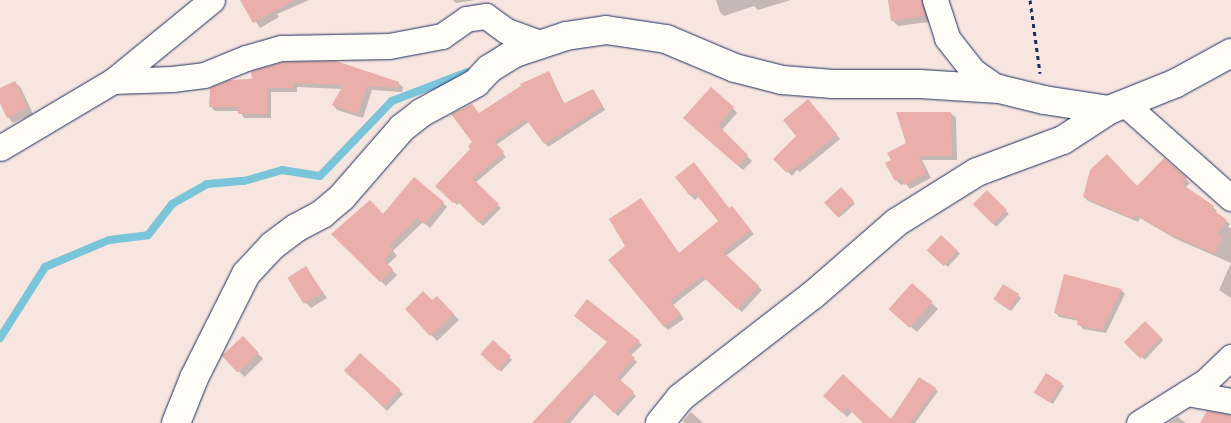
<!DOCTYPE html>
<html>
<head>
<meta charset="utf-8">
<style>
  body { margin:0 }
  #map { position:relative; width:1231px; height:423px; overflow:hidden; background:#f7e5e0; font-family:Dekko,sans-serif }
  div>[style] { position:absolute }
  .shadow>* { inset:0; background:#0003; transform-origin:0 0 }
  .stream>* { height:8px; margin:-4px; padding:0 4px; transform-origin:4px; border-radius:4px; background:#7bc5db }
  .building>* { inset:0; background:#eaafaa; transform-origin:0 0 }
  .path>* { height:3px; margin-top:-1.5px; transform-origin:0; background:repeating-linear-gradient(90deg,#1b2f5e 0 4px,transparent 0 8px) }
  .roads { filter:drop-shadow(0 0 1px #1b2f5e) drop-shadow(0 0 1px #1b2f5e) }
  .minor>* { height:25px; margin:-12.5px; padding:0 12.5px; transform-origin:12.5px; border-radius:12.5px; background:#fdfcf7 }
  .tertiary>* { height:28px; margin:-14px; padding:0 14px; transform-origin:14px; border-radius:14px; background:#fdfcf7 }
  span { translate:-50% -50%; white-space:nowrap; text-align:center; line-height:1.15; -webkit-text-stroke:5px #fdfcf7; paint-order:stroke }
</style>
</head>
<body>
<div id="map">
  <div class="shadow">
    <div style="clip-path:polygon(242px 0,309px 0,277px 14px,279px 17px,260px 28px)"></div>
    <div style="clip-path:polygon(453px 0,476px 0,456px 3px)"></div>
    <div style="clip-path:polygon(716px 0,791px 0,758px 10px,754px 6px,724px 16px,720px 12px)"></div>
    <div style="clip-path:polygon(889px 0,923px 0,926px 3px,929px 22px,898px 26px,892px 20px)"></div>
    <div style="clip-path:polygon(549px 72px,565px 105px,593px 90px,605px 110px,548px 147px,529px 122px,496px 145px,506px 157px,475px 183px,501px 208px,483px 226px,460px 202px,457px 205px,437px 186px,472px 149px,480px 114px)"></div>
    <div style="clip-path:polygon(230px 81px,398px 83px,403px 87px,402px 92px,372px 90px,363px 118px,337px 110px,333px 105px,342px 89px,297px 87px,297px 92px,271px 92px,271px 118px,244px 118px,240px 111px,215px 111px,211px 107px)"></div>
    <div style="clip-path:polygon(15px 82px,21px 88px,33px 114px,13px 123px,8px 117px,0 100px,0 89px)"></div>
    <div style="clip-path:polygon(812px 105px,840px 139px,800px 172px,797px 170px,792px 176px,775px 159px,797px 136px)"></div>
    <div style="clip-path:polygon(733px 108px,737px 113px,722px 130px,752px 161px,743px 170px,689px 123px)"></div>
    <div style="clip-path:polygon(951px 113px,956px 118px,957px 160px,922px 160px,931px 178px,910px 189px,905px 183px,901px 185px,896px 180px,893px 161px,908px 143px)"></div>
    <div style="clip-path:polygon(1164px 159px,1190px 183px,1185px 188px,1213px 207px,1217px 211px,1215px 213px,1230px 224px,1228px 227px,1231px 228px,1231px 263px,1174px 238px,1140px 218px,1138px 222px,1088px 201px,1084px 197px,1137px 188px)"></div>
    <div style="clip-path:polygon(677px 177px,735px 212px,754px 234px,726px 256px,762px 290px,742px 312px,706px 279px,673px 305px,684px 319px,668px 330px,664px 326px,679px 254px,720px 221px,699px 196px,695px 200px,691px 196px)"></div>
    <div style="left:841px;top:188px;width:21px;height:21px;rotate:49deg"></div>
    <div style="left:987px;top:192px;width:31px;height:18px;rotate:45deg"></div>
    <div style="clip-path:polygon(443px 203px,447px 207px,430px 228px,423px 222px,393px 251px,397px 256px,387px 265px,397px 275px,386px 286px,332px 234px,383px 216px)"></div>
    <div style="left:941px;top:236px;width:26px;height:18px;rotate:43deg"></div>
    <div style="clip-path:polygon(1231px 263px,1231px 298px,1219px 290px)"></div>
    <div style="clip-path:polygon(306px 268px,327px 298px,311px 308px,305px 302px)"></div>
    <div style="clip-path:polygon(912px 285px,938px 309px,917px 332px,896px 314px)"></div>
    <div style="clip-path:polygon(1121px 290px,1125px 294px,1106px 333px,1083px 329px,1079px 324px,1079px 321px,1059px 317px,1055px 312px)"></div>
    <div style="clip-path:polygon(1018px 295px,1021px 298px,1011px 311px,997px 302px)"></div>
    <div style="clip-path:polygon(437px 298px,459px 320px,437px 341px,407px 309px,432px 302px)"></div>
    <div style="left:1145px;top:323px;width:25px;height:27px;rotate:43deg"></div>
    <div style="left:243px;top:338px;width:29px;height:26px;rotate:46deg"></div>
    <div style="left:493px;top:342px;width:26px;height:16px;rotate:43deg"></div>
    <div style="clip-path:polygon(639px 342px,642px 345px,630px 356px,637px 362px,620px 381px,636px 396px,618px 416px,595px 394px,570px 423px,535px 423px)"></div>
    <div style="clip-path:polygon(345px 370px,379px 373px,380px 371px,403px 394px,387px 411px)"></div>
    <div style="clip-path:polygon(843px 376px,865px 423px,853px 411px,847px 417px,825px 396px)"></div>
    <div style="clip-path:polygon(1061px 384px,1064px 386px,1053px 404px,1038px 395px)"></div>
    <div style="clip-path:polygon(935px 389px,938px 391px,915px 423px,889px 423px)"></div>
    <div style="clip-path:polygon(691px 412px,703px 423px,685px 423px,683px 421px)"></div>
    <div style="clip-path:polygon(1178px 417px,1186px 423px,1168px 423px)"></div>
  </div>
  <div class="stream">
    <div style="left:0;top:338px;width:84px;rotate:-57.6deg"></div>
    <div style="left:45px;top:267px;width:69px;rotate:-22.9deg"></div>
    <div style="left:109px;top:240px;width:39px;rotate:-7deg"></div>
    <div style="left:148px;top:235px;width:39px;rotate:-52deg"></div>
    <div style="left:172px;top:204px;width:40px;rotate:-29.7deg"></div>
    <div style="left:207px;top:184px;width:37px;rotate:-5deg"></div>
    <div style="left:244px;top:181px;width:40px;rotate:-16deg"></div>
    <div style="left:282px;top:170px;width:38px;rotate:9deg"></div>
    <div style="left:320px;top:176px;width:104px;rotate:-46.2deg"></div>
    <div style="left:392px;top:101px;width:81px;rotate:-20.9deg"></div>
  </div>
  <div class="building">
    <div style="clip-path:polygon(240px 0,294px 0,253px 23px)"></div>
    <div style="clip-path:polygon(888px 0,921px 0,925px 16px,891px 21px)"></div>
    <div style="clip-path:polygon(336px 61px,399px 82px,398px 88px,367px 86px,358px 114px,332px 105px,343px 85px,293px 83px,293px 88px,267px 88px,267px 114px,238px 114px,238px 107px,209px 107px,210px 88px,230px 80px,252px 79px,251px 71px,284px 62px)"></div>
    <div style="clip-path:polygon(549px 71px,563px 104px,593px 89px,603px 106px,544px 144px,526px 119px,494px 141px,504px 152px,473px 179px,499px 204px,479px 223px,456px 200px,453px 203px,435px 186px,470px 149px,468px 146px,472px 142px,451px 114px,472px 104px,479px 113px,521px 86px,520px 84px)"></div>
    <div style="clip-path:polygon(15px 81px,28px 108px,7px 118px,0 103px,0 88px)"></div>
    <div style="clip-path:polygon(711px 87px,734px 107px,718px 125px,748px 155px,738px 166px,683px 118px)"></div>
    <div style="clip-path:polygon(808px 99px,837px 134px,795px 169px,793px 167px,787px 173px,773px 159px,796px 136px,783px 120px)"></div>
    <div style="clip-path:polygon(896px 112px,951px 112px,952px 156px,918px 156px,927px 173px,904px 185px,900px 178px,895px 181px,885px 163px,891px 160px,887px 153px,906px 143px)"></div>
    <div style="clip-path:polygon(1107px 154px,1137px 186px,1164px 158px,1187px 178px,1182px 184px,1214px 206px,1212px 209px,1227px 220px,1217px 234px,1223px 236px,1215px 254px,1169px 234px,1136px 215px,1133px 219px,1083px 197px,1090px 170px)"></div>
    <div style="clip-path:polygon(694px 162px,729px 208px,732px 206px,751px 230px,723px 252px,759px 286px,737px 309px,702px 276px,670px 301px,681px 314px,664px 327px,608px 260px,625px 246px,609px 219px,641px 198px,679px 253px,718px 221px,695px 193px,690px 196px,675px 177px)"></div>
    <div style="clip-path:polygon(414px 177px,444px 202px,424px 224px,417px 218px,389px 246px,393px 250px,384px 260px,393px 269px,380px 282px,331px 234px,370px 200px,383px 214px)"></div>
    <div style="left:841px;top:187px;width:19px;height:23px;rotate:47deg"></div>
    <div style="left:987px;top:190px;width:28px;height:20px;rotate:45deg"></div>
    <div style="left:941px;top:235px;width:23px;height:21px;rotate:43deg"></div>
    <div style="left:306px;top:266px;width:31px;height:22px;rotate:58deg"></div>
    <div style="clip-path:polygon(1064px 274px,1122px 289px,1102px 330px,1077px 325px,1078px 319px,1054px 313px)"></div>
    <div style="left:912px;top:283px;width:28px;height:35px;rotate:42deg"></div>
    <div style="left:1003px;top:284px;width:19px;height:18px;rotate:32deg"></div>
    <div style="clip-path:polygon(423px 291px,432px 300px,437px 296px,454px 314px,430px 336px,405px 309px)"></div>
    <div style="clip-path:polygon(587px 299px,640px 341px,628px 352px,635px 358px,617px 377px,634px 392px,614px 413px,592px 392px,564px 423px,532px 423px,607px 342px,574px 316px)"></div>
    <div style="left:1145px;top:321px;width:23px;height:30px;rotate:45deg"></div>
    <div style="left:243px;top:336px;width:23px;height:29px;rotate:47deg"></div>
    <div style="left:493px;top:340px;width:24px;height:19px;rotate:42deg"></div>
    <div style="left:360px;top:353px;width:54px;height:24px;rotate:42deg"></div>
    <div style="left:1046px;top:373px;width:19px;height:23px;rotate:32deg"></div>
    <div style="clip-path:polygon(843px 374px,891px 419px,919px 377px,936px 388px,910px 423px,863px 423px,847px 407px,842px 413px,823px 396px)"></div>
    <div style="clip-path:polygon(1207px 411px,1231px 415px,1231px 423px,1200px 423px)"></div>
  </div>
  <div class="path">
    <div style="left:1030px;top:0;width:74px;rotate:82.2deg"></div>
  </div>
  <div class="roads">
    <div class="minor">
      <div style="left:935px;top:0;width:40px;rotate:72deg"></div>
      <div style="left:947px;top:38px;width:42px;rotate:51.8deg"></div>
      <div style="left:973px;top:71px;width:32px;rotate:35deg"></div>
      <div style="left:113px;top:81px;width:59px;rotate:-1.9deg"></div>
      <div style="left:172px;top:79px;width:32px;rotate:-7deg"></div>
      <div style="left:204px;top:75px;width:45px;rotate:-22deg"></div>
      <div style="left:246px;top:58px;width:37px;rotate:-16deg"></div>
      <div style="left:282px;top:48px;width:107px;rotate:-1.1deg"></div>
      <div style="left:389px;top:46px;width:54px;rotate:-10.7deg"></div>
      <div style="left:442px;top:36px;width:29px;rotate:-35deg"></div>
      <div style="left:466px;top:19px;width:20px;rotate:-9deg"></div>
      <div style="left:486px;top:16px;width:26px;rotate:36deg"></div>
      <div style="left:507px;top:31px;width:37px;rotate:20deg"></div>
      <div style="left:1125px;top:104px;width:142px;rotate:41.6deg"></div>
      <div style="left:0;top:148px;width:131px;rotate:-30.7deg"></div>
      <div style="left:113px;top:81px;width:128px;rotate:-39.3deg"></div>
      <div style="left:1187px;top:393px;width:45px;rotate:10.3deg"></div>
      <div style="left:1139px;top:423px;width:79px;rotate:-32.1deg"></div>
      <div style="left:1206px;top:381px;width:35px;rotate:-44deg"></div>
    </div>
    <div class="tertiary">
      <div style="left:176px;top:423px;width:48px;rotate:-68.2deg"></div>
      <div style="left:194px;top:378px;width:116px;rotate:-63.4deg"></div>
      <div style="left:246px;top:274px;width:38px;rotate:-47deg"></div>
      <div style="left:272px;top:246px;width:30px;rotate:-37deg"></div>
      <div style="left:296px;top:228px;width:30px;rotate:-28deg"></div>
      <div style="left:322px;top:214px;width:26px;rotate:-40deg"></div>
      <div style="left:342px;top:197px;width:91px;rotate:-49deg"></div>
      <div style="left:402px;top:128px;width:24px;rotate:-38deg"></div>
      <div style="left:421px;top:113px;width:63px;rotate:-28.6deg"></div>
      <div style="left:476px;top:83px;width:19px;rotate:-47deg"></div>
      <div style="left:489px;top:69px;width:31px;rotate:-32deg"></div>
      <div style="left:515px;top:53px;width:54px;rotate:-18.4deg"></div>
      <div style="left:566px;top:36px;width:40px;rotate:-8.5deg"></div>
      <div style="left:606px;top:30px;width:61px;rotate:8.5deg"></div>
      <div style="left:666px;top:39px;width:75px;rotate:22.8deg"></div>
      <div style="left:735px;top:68px;width:49px;rotate:14.3deg"></div>
      <div style="left:782px;top:80px;width:51px;rotate:4.5deg"></div>
      <div style="left:833px;top:84px;width:87px"></div>
      <div style="left:920px;top:84px;width:79px;rotate:3.6deg"></div>
      <div style="left:999px;top:89px;width:46px;rotate:13.7deg"></div>
      <div style="left:1044px;top:100px;width:66px;rotate:8.7deg"></div>
      <div style="left:1109px;top:110px;width:72px;rotate:-21.9deg"></div>
      <div style="left:1176px;top:83px;width:63px;rotate:-28.6deg"></div>
      <div style="left:660px;top:423px;width:32px;rotate:-51deg"></div>
      <div style="left:680px;top:398px;width:168px;rotate:-37.8deg"></div>
      <div style="left:813px;top:295px;width:111px;rotate:-41deg"></div>
      <div style="left:897px;top:222px;width:94px;rotate:-32deg"></div>
      <div style="left:977px;top:172px;width:92px;rotate:-20.4deg"></div>
      <div style="left:1063px;top:140px;width:55px;rotate:-33.1deg"></div>
    </div>
  </div>
</div>
</body>
</html>
